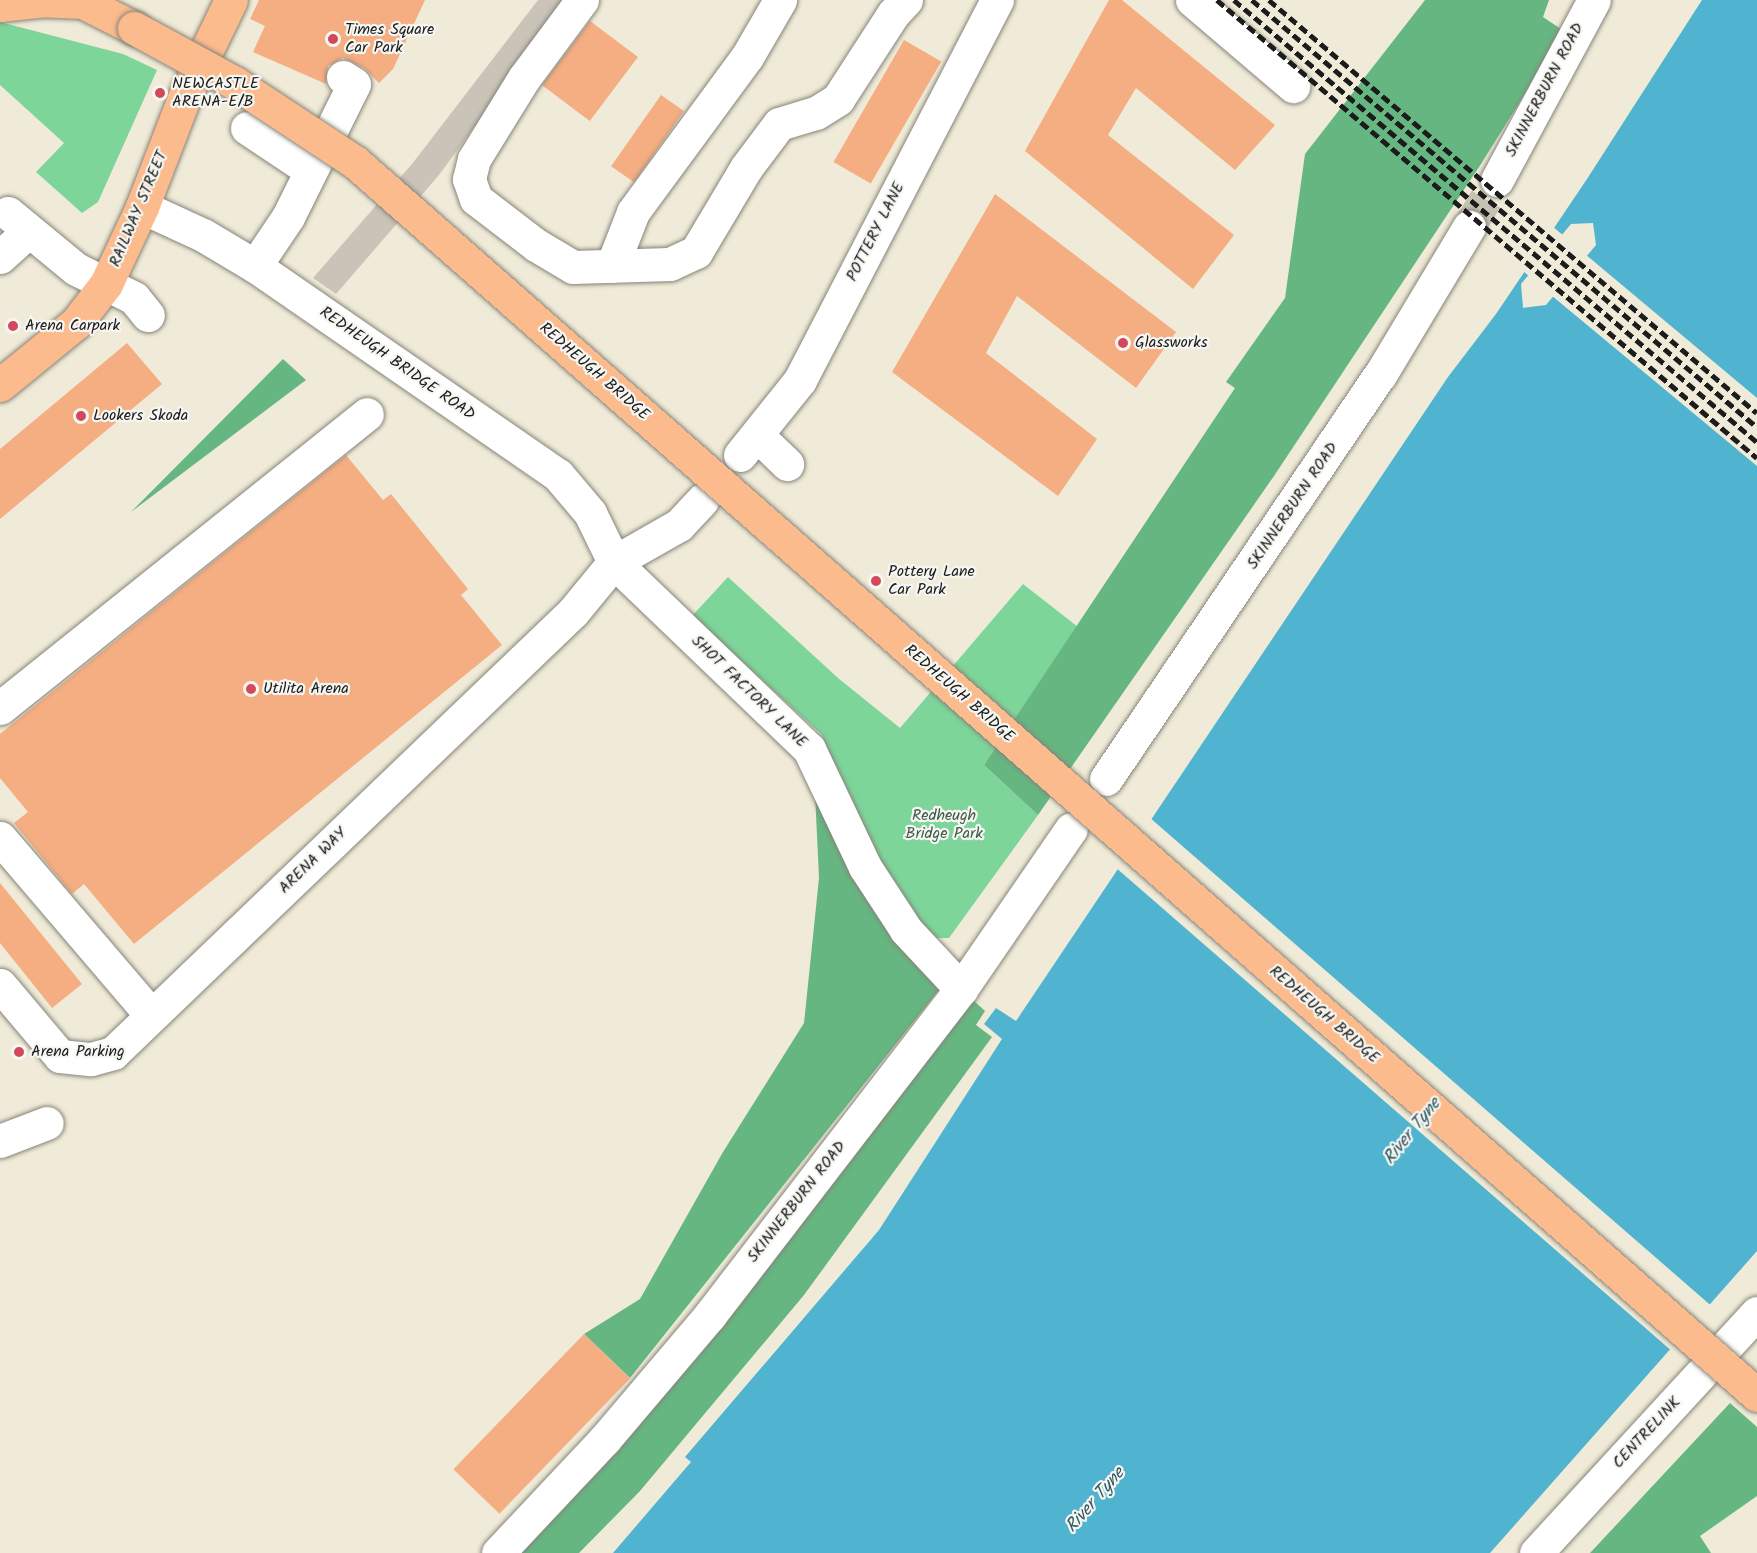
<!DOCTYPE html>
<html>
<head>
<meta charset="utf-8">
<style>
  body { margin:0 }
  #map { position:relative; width:1757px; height:1553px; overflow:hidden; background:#f0ebd8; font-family:Kalam,sans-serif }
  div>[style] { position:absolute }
  .industrial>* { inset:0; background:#cac3b8 }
  .green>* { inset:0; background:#7dd59a }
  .forest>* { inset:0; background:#66b682 }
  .water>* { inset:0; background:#50b3cf }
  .pier>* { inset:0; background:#f0ebd8; transform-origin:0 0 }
  .building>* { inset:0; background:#f5ad82; transform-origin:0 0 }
  .minor-tunnel>* { height:33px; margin-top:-16.5px; transform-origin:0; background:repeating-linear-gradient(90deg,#c6c2b2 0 33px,transparent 0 49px) }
  .roads { filter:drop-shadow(0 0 2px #86847a) drop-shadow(0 0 2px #86847a) }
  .minor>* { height:33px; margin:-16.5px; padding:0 16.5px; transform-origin:16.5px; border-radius:16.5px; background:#fff }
  .major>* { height:33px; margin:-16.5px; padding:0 16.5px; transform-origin:16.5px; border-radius:16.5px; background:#fbbb8c }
  .rail>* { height:4.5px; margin-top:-2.25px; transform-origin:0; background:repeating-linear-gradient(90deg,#1c1c1c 0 9px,transparent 0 13.5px) }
  .bridges { filter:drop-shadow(0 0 2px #86847a) drop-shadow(0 0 2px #86847a) }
  .major-bridge>* { height:33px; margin:-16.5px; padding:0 16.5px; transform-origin:16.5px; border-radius:16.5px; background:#fbbb8c }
  .dots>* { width:16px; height:16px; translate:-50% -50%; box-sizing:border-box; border:3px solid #f6f6f2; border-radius:50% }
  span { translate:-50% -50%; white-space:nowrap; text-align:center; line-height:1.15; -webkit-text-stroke:4.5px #f6f6f2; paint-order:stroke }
  .poi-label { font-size:16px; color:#1c1c1c }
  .left { translate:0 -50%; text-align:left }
  .street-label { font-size:16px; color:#1c1c1c }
  .park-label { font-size:16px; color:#3e5d48 }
  .water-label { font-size:18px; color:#315864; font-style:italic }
</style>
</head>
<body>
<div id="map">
  <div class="industrial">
    <div style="clip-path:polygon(538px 0,567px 0,439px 175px,336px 294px,313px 278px,412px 164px)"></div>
  </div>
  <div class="green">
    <div style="clip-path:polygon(0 22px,123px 54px,157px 70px,98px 202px,82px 213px,36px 172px,64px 143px,0 85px)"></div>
    <div style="clip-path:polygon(728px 577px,838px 678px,900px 728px,1023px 584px,1078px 627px,984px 765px,1038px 815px,949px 938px,931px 938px,884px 868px,821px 734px,692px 616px)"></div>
  </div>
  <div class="forest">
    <div style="clip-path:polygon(1425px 0,1549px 0,1543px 17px,1564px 31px,1481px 164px,1274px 476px,1038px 815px,984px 765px,1235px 388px,1226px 382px,1285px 298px,1305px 154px)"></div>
    <div style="clip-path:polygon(283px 359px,306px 380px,131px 512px)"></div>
    <div style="clip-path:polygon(814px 772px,942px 986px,630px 1378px,584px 1334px,640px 1299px,723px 1152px,804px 1023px,819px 878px)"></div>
    <div style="clip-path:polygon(961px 989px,985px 1011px,976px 1025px,992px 1037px,804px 1295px,640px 1491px,579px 1553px,498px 1553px)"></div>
    <div style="clip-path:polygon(1730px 1403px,1757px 1427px,1757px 1496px,1700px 1536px,1711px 1553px,1590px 1553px)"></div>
  </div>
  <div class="water">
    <div style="clip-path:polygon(evenodd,1702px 0,1757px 0,1757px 1251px,1490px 1553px,613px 1553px,691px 1462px,685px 1457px,879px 1230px,1002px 1039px,984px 1024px,996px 1008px,1016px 1021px,1448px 377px,1496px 314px,1587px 179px,1702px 0,1593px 223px,1596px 245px,1546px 305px,1523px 308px,1521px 284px,1571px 224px,1593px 223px)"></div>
  </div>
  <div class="pier">
    <div style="clip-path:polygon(1552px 226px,1564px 236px,1530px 277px,1522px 270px)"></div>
    <div style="clip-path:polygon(1585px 254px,1757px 398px,1757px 466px,1551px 295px)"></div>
    <div style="left:1149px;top:817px;width:746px;height:60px;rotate:41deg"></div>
  </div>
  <div class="building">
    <div style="clip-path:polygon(259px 0,425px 0,393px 69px,379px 83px,364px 68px,343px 58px,328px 66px,326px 84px,253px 52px,265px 26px,250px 19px)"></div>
    <div style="clip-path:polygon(1109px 0,1122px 0,1275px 125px,1235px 170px,1136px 88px,1108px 135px,1234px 235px,1193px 289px,1025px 151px)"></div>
    <div style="left:590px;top:21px;width:60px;height:80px;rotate:37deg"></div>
    <div style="left:904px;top:40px;width:43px;height:141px;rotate:30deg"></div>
    <div style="left:661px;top:95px;width:28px;height:87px;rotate:35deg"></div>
    <div style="clip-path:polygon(995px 194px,1176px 332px,1136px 388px,1017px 296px,986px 353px,1097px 439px,1058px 496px,892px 372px)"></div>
    <div style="clip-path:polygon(127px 343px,162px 384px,0 519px,0 449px)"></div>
    <div style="clip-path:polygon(346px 455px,383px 500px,391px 494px,468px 589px,461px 595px,502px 645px,134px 944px,84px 884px,72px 894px,14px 823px,28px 812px,0 778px,0 734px)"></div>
    <div style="clip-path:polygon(0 883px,82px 984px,52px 1008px,0 943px)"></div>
    <div style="left:584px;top:1334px;width:64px;height:188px;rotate:44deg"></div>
  </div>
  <div class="minor-tunnel">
    <div style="left:1469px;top:227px;width:55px;rotate:-59.2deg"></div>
  </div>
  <div class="roads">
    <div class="minor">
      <div style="left:582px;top:0;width:97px;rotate:126.6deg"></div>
      <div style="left:524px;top:78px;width:95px;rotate:121.7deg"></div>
      <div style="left:474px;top:159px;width:21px;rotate:104deg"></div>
      <div style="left:469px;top:179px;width:21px;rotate:71deg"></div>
      <div style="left:476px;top:199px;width:76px;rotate:37.5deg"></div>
      <div style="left:536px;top:245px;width:43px;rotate:30.7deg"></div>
      <div style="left:573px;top:267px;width:97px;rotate:-1.8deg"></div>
      <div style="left:670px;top:264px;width:29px;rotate:-25deg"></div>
      <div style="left:696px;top:252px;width:98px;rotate:-59.2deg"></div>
      <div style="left:746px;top:168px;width:55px;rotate:-53.1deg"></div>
      <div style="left:779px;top:124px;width:39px;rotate:-17deg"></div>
      <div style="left:816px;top:113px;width:26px;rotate:-32deg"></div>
      <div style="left:838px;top:99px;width:101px;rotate:-57.1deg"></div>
      <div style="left:893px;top:14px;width:19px;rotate:-47deg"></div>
      <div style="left:1192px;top:0;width:133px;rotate:40.4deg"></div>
      <div style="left:247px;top:128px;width:76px;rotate:33.7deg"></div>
      <div style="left:1497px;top:180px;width:204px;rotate:-61.7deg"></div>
      <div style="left:142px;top:207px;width:67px;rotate:24.7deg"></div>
      <div style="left:203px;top:235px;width:61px;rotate:30.8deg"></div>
      <div style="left:255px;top:266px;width:368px;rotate:34.6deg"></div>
      <div style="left:558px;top:475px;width:50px;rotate:49.9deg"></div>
      <div style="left:590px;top:513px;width:55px;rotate:63.9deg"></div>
      <div style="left:614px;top:562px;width:270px;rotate:43.8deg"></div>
      <div style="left:809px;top:749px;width:131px;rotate:64.6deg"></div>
      <div style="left:865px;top:867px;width:75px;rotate:56.9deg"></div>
      <div style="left:906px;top:930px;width:81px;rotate:47deg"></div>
      <div style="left:8px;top:213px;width:88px;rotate:39.5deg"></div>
      <div style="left:76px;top:269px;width:65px;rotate:26.6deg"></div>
      <div style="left:134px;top:298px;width:22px;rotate:51deg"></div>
      <div style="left:0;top:257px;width:38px;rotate:-42deg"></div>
      <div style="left:255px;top:266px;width:59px;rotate:-56deg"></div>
      <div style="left:288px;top:217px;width:148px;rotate:-63.6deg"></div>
      <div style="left:354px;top:84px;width:13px;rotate:-148deg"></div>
      <div style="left:612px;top:266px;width:58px;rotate:-68.7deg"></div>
      <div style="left:633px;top:212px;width:192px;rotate:-53.7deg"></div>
      <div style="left:747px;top:57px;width:66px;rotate:-59.9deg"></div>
      <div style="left:757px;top:435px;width:42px;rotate:44deg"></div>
      <div style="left:740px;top:455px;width:96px;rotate:-51.3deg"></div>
      <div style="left:800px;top:380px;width:428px;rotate:-62.6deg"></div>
      <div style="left:0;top:708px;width:470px;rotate:-38.7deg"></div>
      <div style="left:1106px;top:779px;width:488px;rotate:-55.9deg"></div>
      <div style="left:1380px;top:375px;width:173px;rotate:-59deg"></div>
      <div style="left:0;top:838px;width:233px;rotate:49.5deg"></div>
      <div style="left:0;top:985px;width:93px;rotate:49.8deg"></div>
      <div style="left:60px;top:1056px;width:31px;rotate:6deg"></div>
      <div style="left:91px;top:1059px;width:23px;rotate:-15deg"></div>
      <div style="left:113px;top:1053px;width:637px;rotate:-43.79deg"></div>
      <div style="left:573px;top:612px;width:65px;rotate:-50.6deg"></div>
      <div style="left:614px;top:562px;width:75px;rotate:-29.6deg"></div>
      <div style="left:679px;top:525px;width:34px;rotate:-47deg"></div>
      <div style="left:0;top:1141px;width:50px;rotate:-21deg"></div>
      <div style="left:498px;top:1553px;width:156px;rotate:-46.8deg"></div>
      <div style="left:605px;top:1439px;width:162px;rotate:-49.7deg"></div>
      <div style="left:710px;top:1315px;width:411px;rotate:-52.4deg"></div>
      <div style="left:961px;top:989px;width:194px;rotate:-55.5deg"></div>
      <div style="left:1536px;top:1553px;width:326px;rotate:-47.4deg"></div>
    </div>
    <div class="major">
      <div style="left:36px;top:0;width:46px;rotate:2.5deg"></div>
      <div style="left:79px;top:0;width:62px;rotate:27deg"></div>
      <div style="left:0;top:5px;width:39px;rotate:-6deg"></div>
      <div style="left:0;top:385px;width:98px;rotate:-39.2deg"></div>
      <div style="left:76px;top:323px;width:49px;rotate:-52.4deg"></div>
      <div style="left:106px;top:284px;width:85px;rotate:-64.9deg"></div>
      <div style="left:142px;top:207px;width:122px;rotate:-68.9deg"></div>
      <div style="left:186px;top:93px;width:103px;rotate:-64.2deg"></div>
    </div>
  </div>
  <div class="rail">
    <div style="left:1217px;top:0;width:708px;rotate:40.3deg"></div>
    <div style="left:1234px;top:0;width:685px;rotate:40.2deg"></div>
    <div style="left:1252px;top:0;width:661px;rotate:40.22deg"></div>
    <div style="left:1269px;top:0;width:639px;rotate:40.24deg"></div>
  </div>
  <div class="bridges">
    <div class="major-bridge">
      <div style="left:134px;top:28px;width:115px;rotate:28.6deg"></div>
      <div style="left:235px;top:83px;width:144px;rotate:33.4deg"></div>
      <div style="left:355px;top:162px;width:1867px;rotate:41.33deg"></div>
    </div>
  </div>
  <div class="dots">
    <div style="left:333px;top:39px;background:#d1495b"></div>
    <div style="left:160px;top:93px;background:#d1495b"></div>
    <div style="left:13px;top:326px;background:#d1495b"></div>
    <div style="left:1123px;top:343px;background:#d1495b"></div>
    <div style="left:81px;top:416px;background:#d1495b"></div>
    <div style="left:876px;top:581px;background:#d1495b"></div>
    <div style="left:251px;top:689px;background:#d1495b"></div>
    <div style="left:19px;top:1052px;background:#d1495b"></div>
  </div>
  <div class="poi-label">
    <span class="left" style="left:345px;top:39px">Times Square<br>Car Park</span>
    <span class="left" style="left:172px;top:93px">NEWCASTLE<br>ARENA-E/B</span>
    <span class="left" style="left:25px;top:326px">Arena Carpark</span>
    <span class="left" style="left:1135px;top:343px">Glassworks</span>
    <span class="left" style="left:93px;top:416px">Lookers Skoda</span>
    <span class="left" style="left:888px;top:581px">Pottery Lane<br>Car Park</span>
    <span class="left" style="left:263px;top:689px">Utilita Arena</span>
    <span class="left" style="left:31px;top:1052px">Arena Parking</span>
  </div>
  <div class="street-label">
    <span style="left:1545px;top:90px;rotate:-62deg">SKINNERBURN ROAD</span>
    <span style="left:139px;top:209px;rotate:-67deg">RAILWAY STREET</span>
    <span style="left:876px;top:232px;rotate:-63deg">POTTERY LANE</span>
    <span style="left:397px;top:364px;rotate:35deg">REDHEUGH BRIDGE ROAD</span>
    <span style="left:594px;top:372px;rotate:41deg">REDHEUGH BRIDGE</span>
    <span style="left:1293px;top:506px;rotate:-56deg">SKINNERBURN ROAD</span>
    <span style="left:749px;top:692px;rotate:44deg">SHOT FACTORY LANE</span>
    <span style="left:959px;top:694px;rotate:41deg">REDHEUGH BRIDGE</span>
    <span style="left:313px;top:861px;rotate:-44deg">ARENA WAY</span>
    <span style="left:1324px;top:1015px;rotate:41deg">REDHEUGH BRIDGE</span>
    <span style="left:797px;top:1202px;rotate:-52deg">SKINNERBURN ROAD</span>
    <span style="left:1647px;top:1433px;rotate:-47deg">CENTRELINK</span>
  </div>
  <div class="park-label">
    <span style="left:944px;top:825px">Redheugh<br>Bridge Park</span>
  </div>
  <div class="water-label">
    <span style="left:1413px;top:1132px;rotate:-51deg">River Tyne</span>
    <span style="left:1096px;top:1501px;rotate:-49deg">River Tyne</span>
  </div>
</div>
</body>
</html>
